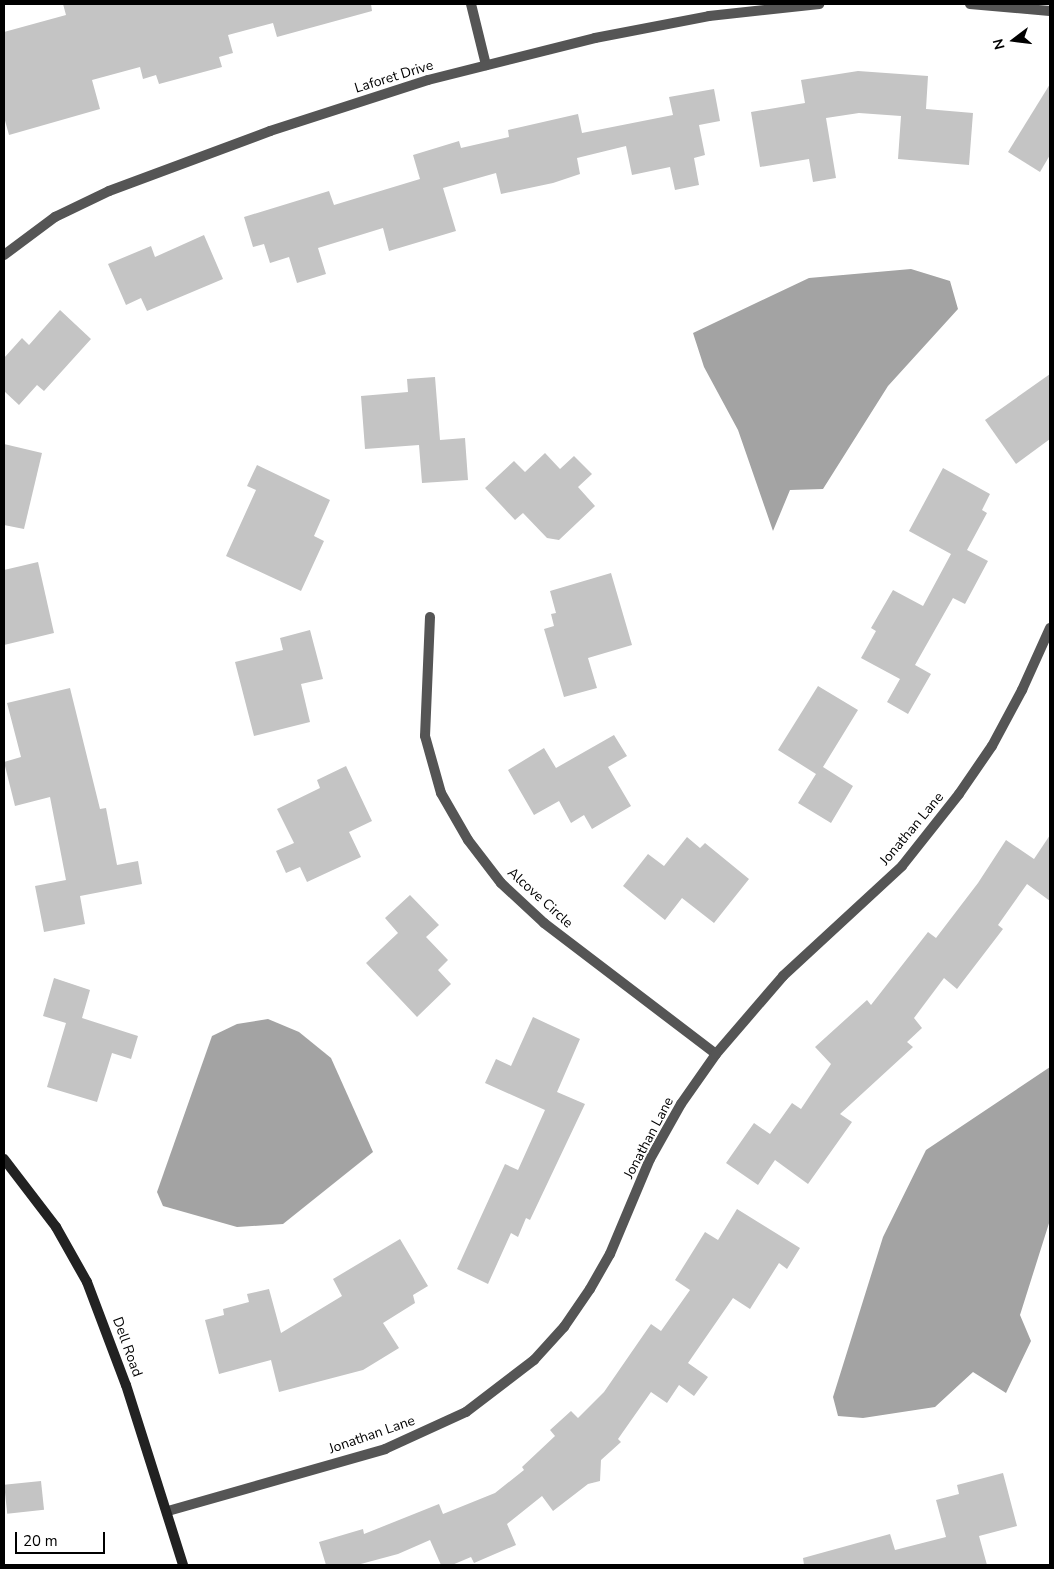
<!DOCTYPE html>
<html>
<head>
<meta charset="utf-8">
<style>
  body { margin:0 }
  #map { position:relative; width:1054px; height:1569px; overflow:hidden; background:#fff; font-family:"Nunito Sans",sans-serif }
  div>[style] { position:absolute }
  .water>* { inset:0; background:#a3a3a3 }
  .building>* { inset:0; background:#c4c4c4; transform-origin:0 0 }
  .street>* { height:10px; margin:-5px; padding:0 5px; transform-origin:5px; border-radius:5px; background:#555 }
  .secondary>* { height:10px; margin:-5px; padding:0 5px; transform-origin:5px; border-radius:5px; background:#222 }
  span { translate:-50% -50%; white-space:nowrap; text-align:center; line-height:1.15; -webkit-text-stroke:4px #fff; paint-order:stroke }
  .street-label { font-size:14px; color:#000 }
  .frame { position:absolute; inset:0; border:5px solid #000; pointer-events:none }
  .north { position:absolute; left:989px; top:15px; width:50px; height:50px; -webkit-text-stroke:4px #fff; paint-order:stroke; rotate:255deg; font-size:14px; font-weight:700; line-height:20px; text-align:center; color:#000 }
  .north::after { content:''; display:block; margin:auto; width:18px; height:22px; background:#000; clip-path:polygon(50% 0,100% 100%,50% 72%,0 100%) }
  .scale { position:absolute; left:15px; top:1532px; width:90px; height:22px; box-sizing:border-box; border:2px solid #000; border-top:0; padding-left:6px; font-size:15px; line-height:18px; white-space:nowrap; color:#000; -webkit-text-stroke:4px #fff; paint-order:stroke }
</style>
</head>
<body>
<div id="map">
  <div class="water">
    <div style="clip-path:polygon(911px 269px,950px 281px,958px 309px,888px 386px,823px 489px,790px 490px,773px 531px,738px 430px,704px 367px,693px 333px,809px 278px)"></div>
    <div style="clip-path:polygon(268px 1019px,299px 1032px,331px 1058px,373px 1152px,283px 1224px,237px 1227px,163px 1206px,157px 1192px,212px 1036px,237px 1024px)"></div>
    <div style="clip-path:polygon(1050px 1067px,1050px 1220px,1020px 1315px,1031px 1341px,1006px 1393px,973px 1372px,935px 1407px,863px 1418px,838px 1416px,833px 1397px,883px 1237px,926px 1150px)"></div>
  </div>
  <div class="building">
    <div style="clip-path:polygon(63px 4px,371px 4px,372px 11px,277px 37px,273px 23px,228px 35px,233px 53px,219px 57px,222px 67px,159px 84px,156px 75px,143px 79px,140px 67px,92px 80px,100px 109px,9px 135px,4px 117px,4px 32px,66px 15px)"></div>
    <div style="clip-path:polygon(858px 71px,928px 76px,926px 109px,973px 113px,969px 165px,898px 159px,901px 116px,859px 113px,826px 118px,836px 178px,813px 182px,809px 159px,760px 167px,751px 112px,805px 103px,801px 80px)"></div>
    <div style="clip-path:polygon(1050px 84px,1050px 155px,1040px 172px,1008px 152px)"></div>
    <div style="clip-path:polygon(714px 89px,720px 121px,699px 125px,705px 155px,694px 158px,699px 185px,675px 190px,670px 167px,632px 175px,626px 146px,577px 158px,580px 174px,553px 183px,501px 194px,496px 173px,443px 188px,456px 231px,389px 251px,383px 228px,318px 248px,326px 274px,297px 283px,289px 257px,270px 263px,264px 244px,253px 247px,244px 217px,329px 191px,334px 205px,420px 179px,413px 155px,459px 141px,461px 148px,509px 137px,508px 130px,578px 114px,582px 133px,673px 115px,669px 97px)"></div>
    <div style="clip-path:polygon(204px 235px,223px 279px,147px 311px,141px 298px,126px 305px,108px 264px,151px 246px,155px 257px)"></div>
    <div style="clip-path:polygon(60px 310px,91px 339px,44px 391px,37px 385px,19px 405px,4px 391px,4px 358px,22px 338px,29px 345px)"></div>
    <div style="clip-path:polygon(1050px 374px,1050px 439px,1016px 464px,985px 420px)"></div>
    <div style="clip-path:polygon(435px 377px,440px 440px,465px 438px,468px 480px,422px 483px,419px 445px,365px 449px,361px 396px,408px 392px,407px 379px)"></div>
    <div style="clip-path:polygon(4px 444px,42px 453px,24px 529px,4px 525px)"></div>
    <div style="clip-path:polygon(545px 453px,560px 469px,574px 456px,592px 474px,578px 487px,595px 506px,559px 540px,547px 538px,523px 513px,515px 520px,485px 488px,514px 461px,525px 472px)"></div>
    <div style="clip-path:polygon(257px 465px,330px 500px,314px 536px,324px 541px,301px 591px,226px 556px,256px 490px,247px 486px)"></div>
    <div style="clip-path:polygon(943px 468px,990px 494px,982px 510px,987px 513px,967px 550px,988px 561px,965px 604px,953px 598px,915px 665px,931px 674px,908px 714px,887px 702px,900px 679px,861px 658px,876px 631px,871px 628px,893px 590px,923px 606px,951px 554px,909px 531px)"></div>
    <div style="clip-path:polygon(38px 562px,54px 633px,4px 645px,4px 570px)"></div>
    <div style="clip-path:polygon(611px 573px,632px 645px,588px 658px,597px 688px,564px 697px,544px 629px,554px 626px,551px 614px,556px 613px,550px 591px)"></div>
    <div style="clip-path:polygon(310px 630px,323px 679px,301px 684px,310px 722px,254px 736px,235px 662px,283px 650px,280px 638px)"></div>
    <div style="clip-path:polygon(818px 686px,858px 710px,823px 767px,853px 786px,831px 823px,798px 803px,816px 774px,778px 750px)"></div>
    <div style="clip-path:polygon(70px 688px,100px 809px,106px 808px,117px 865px,138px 861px,142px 884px,80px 896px,85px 924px,44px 932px,35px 886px,66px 880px,50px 797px,15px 806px,4px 762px,21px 757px,7px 703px)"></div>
    <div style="clip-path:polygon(614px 735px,627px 756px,608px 767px,631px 806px,592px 829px,584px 815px,571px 823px,559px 801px,534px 815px,508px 770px,544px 748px,556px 768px)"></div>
    <div style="clip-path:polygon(346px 766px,372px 821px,349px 832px,361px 857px,307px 882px,300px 867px,286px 873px,276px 851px,294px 843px,277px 809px,320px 788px,317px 780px)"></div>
    <div style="clip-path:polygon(1050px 835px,1050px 901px,1027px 884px,998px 925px,1003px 929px,957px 989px,944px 978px,914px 1018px,922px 1028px,907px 1042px,913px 1047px,840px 1114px,852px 1122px,808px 1184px,775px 1160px,758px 1185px,726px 1163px,754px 1123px,770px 1134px,792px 1103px,801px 1109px,831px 1064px,815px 1047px,867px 1000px,871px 1005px,928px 932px,936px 938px,978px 883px,1006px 840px,1034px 859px)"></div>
    <div style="clip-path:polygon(687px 837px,700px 848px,705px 843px,749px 879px,714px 923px,682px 898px,665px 920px,623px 886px,648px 854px,664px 866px)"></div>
    <div style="clip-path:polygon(410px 895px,439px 925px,426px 937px,448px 960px,438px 970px,451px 984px,417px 1017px,366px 963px,398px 933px,385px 918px)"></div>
    <div style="clip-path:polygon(54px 978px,90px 990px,82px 1018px,138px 1036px,131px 1059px,112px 1053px,97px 1102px,47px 1087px,66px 1023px,43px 1016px)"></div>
    <div style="clip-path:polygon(533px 1017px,580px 1039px,557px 1092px,585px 1104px,530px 1220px,526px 1218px,518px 1237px,511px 1233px,488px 1284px,457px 1269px,505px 1164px,518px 1170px,545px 1110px,485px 1083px,496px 1059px,511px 1066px)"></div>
    <div style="clip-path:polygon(737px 1209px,800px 1248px,787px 1269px,779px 1263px,750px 1309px,733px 1298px,688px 1363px,708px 1377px,694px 1396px,679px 1385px,667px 1403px,651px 1392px,618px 1439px,621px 1442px,601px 1460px,600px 1481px,588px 1484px,553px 1511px,542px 1496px,507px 1524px,516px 1545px,474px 1563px,471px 1557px,452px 1565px,441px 1565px,430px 1540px,398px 1554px,357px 1565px,326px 1565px,319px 1542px,363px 1529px,364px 1534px,439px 1504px,443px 1514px,495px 1493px,524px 1470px,522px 1467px,555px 1436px,550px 1430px,571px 1411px,578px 1418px,604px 1392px,651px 1324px,661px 1331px,690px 1290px,675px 1280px,705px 1232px,718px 1240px)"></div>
    <div style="clip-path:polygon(400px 1239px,428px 1286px,413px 1295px,415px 1303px,383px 1323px,399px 1348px,363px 1370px,279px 1392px,271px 1360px,219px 1374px,205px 1320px,224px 1315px,223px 1309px,249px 1302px,247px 1294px,269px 1289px,281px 1333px,342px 1296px,333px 1279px)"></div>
    <div style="clip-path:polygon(1003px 1473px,1017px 1526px,979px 1536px,987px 1565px,804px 1565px,803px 1558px,890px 1534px,895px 1550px,946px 1537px,936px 1500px,959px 1494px,957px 1485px)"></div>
    <div style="left:41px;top:1481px;width:29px;height:37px;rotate:84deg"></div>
  </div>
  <div class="street">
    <div style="left:471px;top:4px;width:63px;rotate:76.2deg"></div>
    <div style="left:970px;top:4px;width:80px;rotate:5deg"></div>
    <div style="left:4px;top:255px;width:64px;rotate:-36.7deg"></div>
    <div style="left:55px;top:217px;width:60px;rotate:-25.7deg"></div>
    <div style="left:109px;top:191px;width:172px;rotate:-20.4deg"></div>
    <div style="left:270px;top:131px;width:166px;rotate:-17.9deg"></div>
    <div style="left:428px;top:80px;width:172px;rotate:-14.1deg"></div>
    <div style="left:595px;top:38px;width:116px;rotate:-10.9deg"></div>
    <div style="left:709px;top:16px;width:111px;rotate:-6.2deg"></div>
    <div style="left:430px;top:617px;width:119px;rotate:92.4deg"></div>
    <div style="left:425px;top:736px;width:59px;rotate:74.3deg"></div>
    <div style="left:441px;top:793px;width:54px;rotate:60.1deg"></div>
    <div style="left:468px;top:840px;width:54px;rotate:52.5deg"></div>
    <div style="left:501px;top:883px;width:59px;rotate:42.9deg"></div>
    <div style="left:544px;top:923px;width:216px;rotate:37.3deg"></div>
    <div style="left:168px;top:1511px;width:226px;rotate:-15.9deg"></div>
    <div style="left:385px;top:1449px;width:89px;rotate:-24.6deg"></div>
    <div style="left:466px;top:1412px;width:86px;rotate:-37.4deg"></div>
    <div style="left:534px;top:1360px;width:45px;rotate:-47.7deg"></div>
    <div style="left:564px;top:1327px;width:46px;rotate:-55.6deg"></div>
    <div style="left:590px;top:1289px;width:40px;rotate:-60.3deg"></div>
    <div style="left:610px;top:1254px;width:103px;rotate:-67.2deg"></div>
    <div style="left:650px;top:1159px;width:63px;rotate:-60.6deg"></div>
    <div style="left:681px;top:1104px;width:61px;rotate:-55deg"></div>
    <div style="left:716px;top:1054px;width:103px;rotate:-49.3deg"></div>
    <div style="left:783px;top:976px;width:162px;rotate:-42.7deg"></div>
    <div style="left:902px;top:866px;width:92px;rotate:-51.6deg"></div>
    <div style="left:959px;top:794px;width:58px;rotate:-55.5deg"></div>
    <div style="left:992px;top:746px;width:64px;rotate:-61.8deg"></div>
    <div style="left:1022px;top:690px;width:68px;rotate:-65.7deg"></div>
  </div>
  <div class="secondary">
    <div style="left:4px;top:1159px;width:86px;rotate:52.6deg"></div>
    <div style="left:56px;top:1227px;width:63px;rotate:60.6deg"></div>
    <div style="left:87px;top:1282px;width:110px;rotate:69.3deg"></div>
    <div style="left:126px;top:1385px;width:189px;rotate:72.4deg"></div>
  </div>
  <div class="street-label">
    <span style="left:394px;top:77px;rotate:-17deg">Laforet Drive</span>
    <span style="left:912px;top:829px;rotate:-50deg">Jonathan Lane</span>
    <span style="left:540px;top:898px;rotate:42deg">Alcove Circle</span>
    <span style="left:649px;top:1138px;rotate:-62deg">Jonathan Lane</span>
    <span style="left:127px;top:1347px;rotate:70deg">Dell Road</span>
    <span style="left:372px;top:1435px;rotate:-19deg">Jonathan Lane</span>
  </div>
  <div class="frame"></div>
  <div class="north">N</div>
  <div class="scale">20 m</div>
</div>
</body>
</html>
